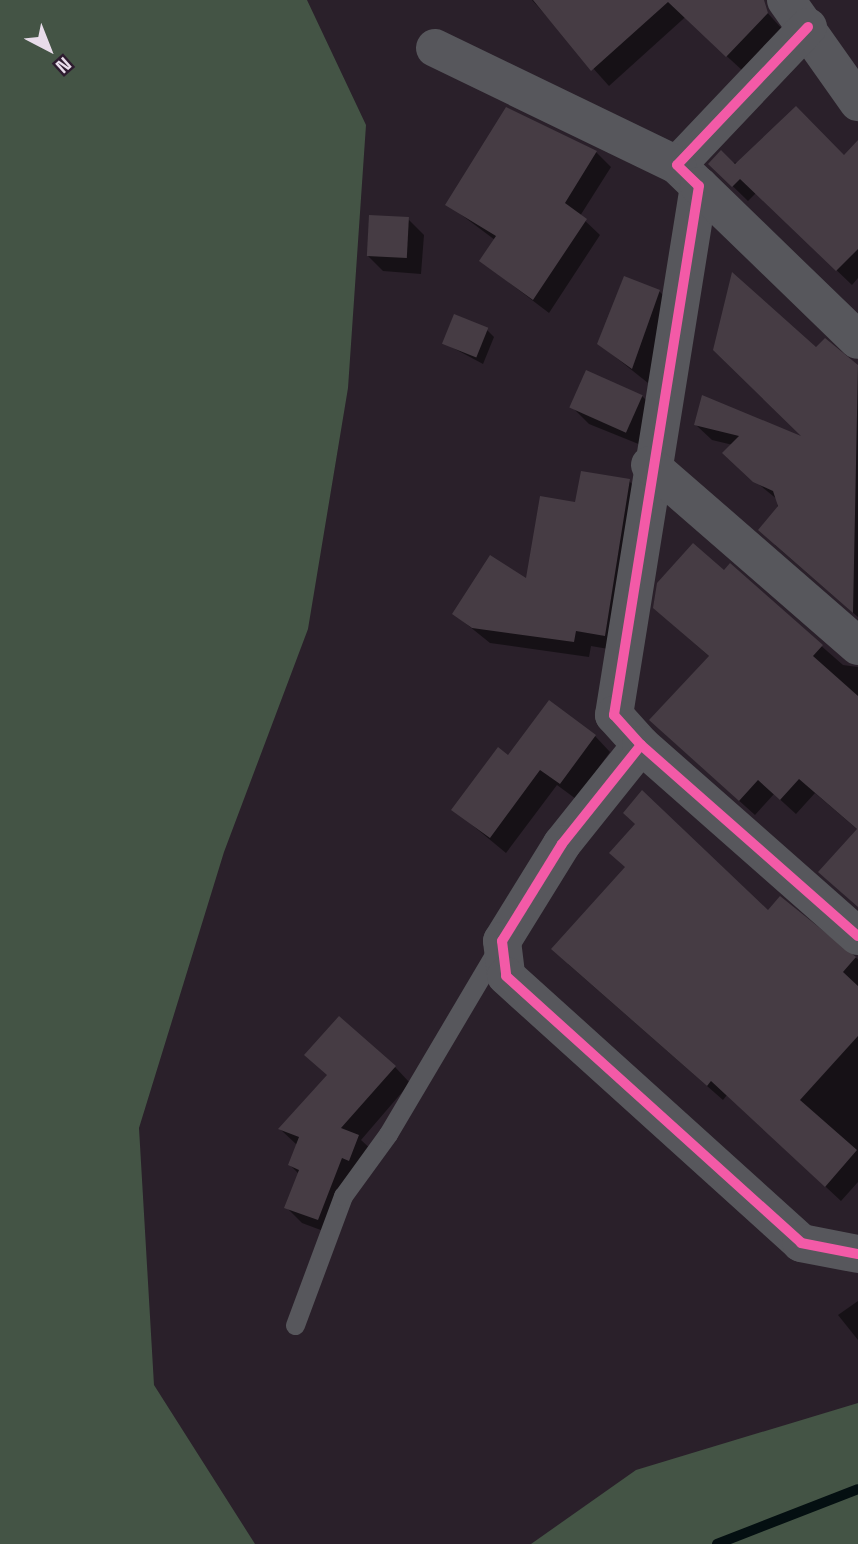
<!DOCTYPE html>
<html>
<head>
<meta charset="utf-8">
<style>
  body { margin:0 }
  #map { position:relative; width:858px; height:1544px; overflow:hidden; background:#2a202a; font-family:"Space Grotesk",sans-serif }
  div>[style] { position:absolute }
  .forest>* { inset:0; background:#445445 }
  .shadow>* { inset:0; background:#0007 }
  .stream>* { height:10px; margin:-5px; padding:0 5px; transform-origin:5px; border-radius:5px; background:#040f11 }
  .building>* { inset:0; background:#463c44; transform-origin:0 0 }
  .lane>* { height:19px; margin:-9.5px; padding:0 9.5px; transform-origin:9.5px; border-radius:9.5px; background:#57575c }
  .street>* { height:38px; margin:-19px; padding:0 19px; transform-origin:19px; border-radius:19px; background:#57575c }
  .cycleway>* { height:10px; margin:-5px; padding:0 5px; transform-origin:5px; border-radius:5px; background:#f35aa7 }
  span { translate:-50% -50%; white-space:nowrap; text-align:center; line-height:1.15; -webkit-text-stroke:5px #2d1b2f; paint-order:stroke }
  .north { position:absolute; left:14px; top:14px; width:70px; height:70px; -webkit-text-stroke:5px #2d1b2f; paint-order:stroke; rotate:138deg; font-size:19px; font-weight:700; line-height:28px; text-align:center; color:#e8dcea }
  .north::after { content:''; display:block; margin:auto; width:24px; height:32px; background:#e8dcea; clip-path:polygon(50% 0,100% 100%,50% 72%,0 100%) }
</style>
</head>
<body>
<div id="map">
  <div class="forest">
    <div style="clip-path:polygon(0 0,307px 0,366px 125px,348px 388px,308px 629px,224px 852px,139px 1128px,154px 1385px,255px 1544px,0 1544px)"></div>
    <div style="clip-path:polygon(858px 1403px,858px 1544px,531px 1544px,636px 1470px)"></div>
  </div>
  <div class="shadow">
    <div style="clip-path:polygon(532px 0,682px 0,692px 11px,609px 86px)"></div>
    <div style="clip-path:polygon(717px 0,756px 0,783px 30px,743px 71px,709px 40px)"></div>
    <div style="clip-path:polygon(507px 109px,596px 152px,611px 167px,580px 216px,600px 235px,549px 313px,481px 261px,495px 240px,447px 204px)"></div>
    <div style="clip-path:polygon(858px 143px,858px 278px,852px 285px,756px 193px,748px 201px,710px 164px,844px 157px)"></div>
    <div style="clip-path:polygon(408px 219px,424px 235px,421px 274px,383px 271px,367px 255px)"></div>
    <div style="clip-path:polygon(659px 291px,675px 307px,648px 383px,599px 344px)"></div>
    <div style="clip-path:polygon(487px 330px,494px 337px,483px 364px,444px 343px)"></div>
    <div style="clip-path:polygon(816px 350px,858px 367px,858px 617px,775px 545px,778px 500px,740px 469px,733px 445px,712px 440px,696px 425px,808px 440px)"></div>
    <div style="clip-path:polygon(642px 396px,658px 412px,646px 447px,589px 424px,573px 408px)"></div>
    <div style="clip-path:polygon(629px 481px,645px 497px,620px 651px,591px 646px,589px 657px,490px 643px,454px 614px,528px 581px)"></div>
    <div style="clip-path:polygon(730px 566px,843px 665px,858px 667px,858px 830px,815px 793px,796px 814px,774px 794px,755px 815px,666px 735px,710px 657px,671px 623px)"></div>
    <div style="clip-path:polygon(595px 736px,610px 752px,576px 799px,557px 785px,506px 853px,454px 810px,509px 757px)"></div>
    <div style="clip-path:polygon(768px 912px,858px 959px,858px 1182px,841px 1201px,727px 1095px,723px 1100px,568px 964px)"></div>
    <div style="clip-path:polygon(395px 1067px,410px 1083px,361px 1140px,374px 1152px,358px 1173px,334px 1235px,302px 1223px,286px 1207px,299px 1174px,290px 1165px,297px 1145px,280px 1129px)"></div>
    <div style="clip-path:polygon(858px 1301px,858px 1340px,838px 1315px)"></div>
  </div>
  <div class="stream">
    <div style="left:717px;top:1544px;width:151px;rotate:-21.3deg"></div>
  </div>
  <div class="building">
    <div style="clip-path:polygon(533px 0,764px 0,768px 13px,726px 57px,668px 2px,591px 71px)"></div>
    <div style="clip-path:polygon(796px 106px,844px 155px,858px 140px,858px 249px,836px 271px,740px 179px,732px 187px,708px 164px,721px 150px,735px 164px)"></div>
    <div style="clip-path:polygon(506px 107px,597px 151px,565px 203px,587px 219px,533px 300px,479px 261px,496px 236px,445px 205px)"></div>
    <div style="left:369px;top:215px;width:40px;height:41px;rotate:3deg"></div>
    <div style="clip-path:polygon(732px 272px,816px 347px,825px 338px,858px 365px,853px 613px,758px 530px,778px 506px,773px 491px,753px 482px,722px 453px,739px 436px,694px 425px,702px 395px,801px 436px,713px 350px)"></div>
    <div style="clip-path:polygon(624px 276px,660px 290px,632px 369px,597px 344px)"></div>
    <div style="left:454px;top:314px;width:37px;height:32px;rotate:22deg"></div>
    <div style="left:586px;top:370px;width:62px;height:41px;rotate:24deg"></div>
    <div style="clip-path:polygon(581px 471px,630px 479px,605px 636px,576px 631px,574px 642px,472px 628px,452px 614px,490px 555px,526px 578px,540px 496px,575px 502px)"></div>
    <div style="clip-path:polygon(693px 543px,724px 570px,730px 563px,823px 645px,813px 656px,858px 696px,858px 907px,818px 872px,857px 829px,799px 779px,780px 800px,758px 780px,739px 801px,649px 720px,709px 656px,653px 608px,657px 583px)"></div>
    <div style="clip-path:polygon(549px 700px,596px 735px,560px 784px,540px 770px,490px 838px,451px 810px,498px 747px,508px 755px)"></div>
    <div style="clip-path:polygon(642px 790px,768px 910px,780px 896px,856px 957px,843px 972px,858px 986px,858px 1036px,800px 1100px,857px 1150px,825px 1187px,711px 1081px,707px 1086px,551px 949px,625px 867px,609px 853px,635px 824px,623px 813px)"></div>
    <div style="clip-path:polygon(339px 1016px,396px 1066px,341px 1128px,359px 1135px,349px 1161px,342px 1158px,318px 1220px,284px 1208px,299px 1170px,288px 1165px,299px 1137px,278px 1129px,327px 1075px,304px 1055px)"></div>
  </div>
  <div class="lane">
    <div style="left:295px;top:1325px;width:138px;rotate:-69.6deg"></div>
    <div style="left:343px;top:1196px;width:77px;rotate:-54deg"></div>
    <div style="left:388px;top:1134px;width:216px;rotate:-59.4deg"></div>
  </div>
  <div class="street">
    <div style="left:786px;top:0;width:125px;rotate:54.8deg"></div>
    <div style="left:808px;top:27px;width:190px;rotate:133.5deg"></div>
    <div style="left:677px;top:165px;width:30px;rotate:44deg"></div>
    <div style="left:699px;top:186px;width:536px;rotate:99.13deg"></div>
    <div style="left:614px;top:715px;width:40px;rotate:48deg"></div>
    <div style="left:641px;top:745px;width:127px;rotate:128.6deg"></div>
    <div style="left:562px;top:844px;width:114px;rotate:121.7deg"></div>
    <div style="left:502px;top:941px;width:35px;rotate:83deg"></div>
    <div style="left:506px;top:976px;width:398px;rotate:42.1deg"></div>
    <div style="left:801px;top:1243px;width:58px;rotate:10.9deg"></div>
    <div style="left:435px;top:48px;width:269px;rotate:25.8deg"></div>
    <div style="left:699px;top:186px;width:221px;rotate:44.1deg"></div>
    <div style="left:650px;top:465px;width:276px;rotate:41deg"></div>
    <div style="left:641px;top:745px;width:289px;rotate:41.4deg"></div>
  </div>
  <div class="cycleway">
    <div style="left:808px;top:27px;width:190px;rotate:133.5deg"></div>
    <div style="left:677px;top:165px;width:30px;rotate:44deg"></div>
    <div style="left:699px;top:186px;width:536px;rotate:99.13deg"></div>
    <div style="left:614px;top:715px;width:40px;rotate:48deg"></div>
    <div style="left:641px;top:745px;width:127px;rotate:128.6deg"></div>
    <div style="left:562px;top:844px;width:114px;rotate:121.7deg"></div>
    <div style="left:502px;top:941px;width:35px;rotate:83deg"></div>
    <div style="left:506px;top:976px;width:398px;rotate:42.1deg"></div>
    <div style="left:801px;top:1243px;width:58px;rotate:10.9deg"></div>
    <div style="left:641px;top:745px;width:289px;rotate:41.4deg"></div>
  </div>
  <div class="north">N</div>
</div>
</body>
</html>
